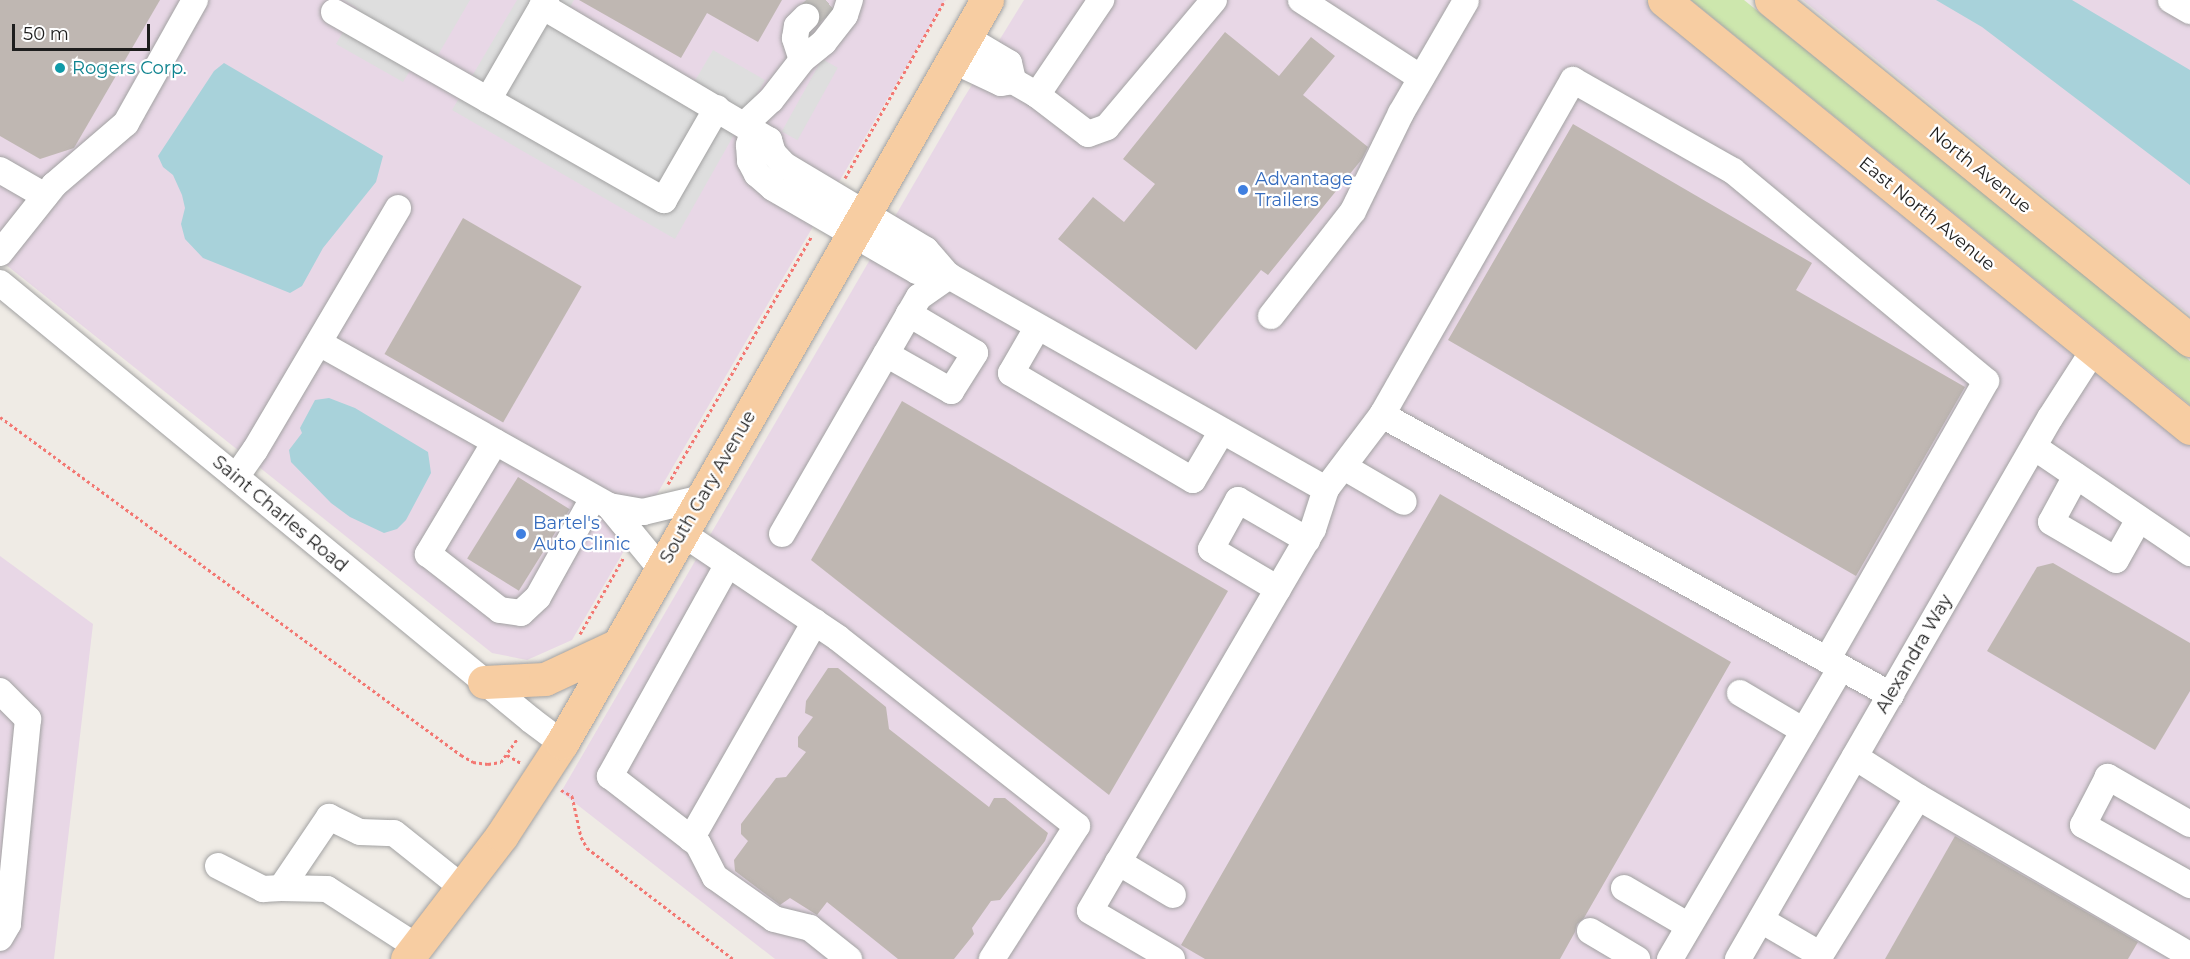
<!DOCTYPE html>
<html>
<head>
<meta charset="utf-8">
<style>
  body { margin:0 }
  #map { position:relative; width:2190px; height:959px; overflow:hidden; background:#efebe5; font-family:Montserrat,sans-serif }
  div>[style] { position:absolute }
  .industrial>* { inset:0; background:#e8d7e6 }
  .grass>* { inset:0; background:#cde7ad }
  .parking>* { inset:0; background:#dedede; transform-origin:0 0 }
  .water>* { inset:0; background:#a8d2da }
  .building>* { inset:0; background:#bfb7b2; transform-origin:0 0 }
  .minor-tunnel>* { height:26px; margin-top:-13px; transform-origin:0; background:repeating-linear-gradient(90deg,#c5c2bd 0 26px,transparent 0 39px) }
  .path>* { height:3px; margin-top:-1.5px; transform-origin:0; background:repeating-linear-gradient(90deg,#f37772 0 3px,transparent 0 6px) }
  .roads { filter:drop-shadow(0 0 2px #a2a2a2) drop-shadow(0 0 2px #a2a2a2) }
  .minor>* { height:26px; margin:-13px; padding:0 13px; transform-origin:13px; border-radius:13px; background:#fff }
  .major>* { height:33px; margin:-16.5px; padding:0 16.5px; transform-origin:16.5px; border-radius:16.5px; background:#f7cda2 }
  .dots>* { width:16px; height:16px; translate:-50% -50%; box-sizing:border-box; border:3px solid #fff; border-radius:50% }
  span { translate:-50% -50%; white-space:nowrap; text-align:center; line-height:1.15; -webkit-text-stroke:4.5px #fff; paint-order:stroke }
  .culture-label { font-size:18px; color:#0d838f }
  .left { translate:0 -50%; text-align:left }
  .street-label { font-size:18px; color:#1e1e1e }
  .shop-label { font-size:18px; color:#366cbe }
  .scale { position:absolute; left:12px; top:24px; width:138px; height:27px; box-sizing:border-box; border:3px solid #1e1e1e; border-top:0; padding-left:8px; font-size:18px; line-height:21px; white-space:nowrap; color:#1e1e1e; -webkit-text-stroke:4px #fff; paint-order:stroke }
</style>
</head>
<body>
<div id="map">
  <div class="industrial">
    <div style="clip-path:polygon(0 0,945px 0,572px 640px,527px 660px,492px 653px,0 260px)"></div>
    <div style="clip-path:polygon(1024px 0,1645px 0,2190px 442px,2190px 959px,775px 959px,561px 792px,962px 101px)"></div>
    <div style="clip-path:polygon(1803px 0,2190px 0,2190px 315px)"></div>
    <div style="clip-path:polygon(0 556px,93px 624px,54px 959px,0 959px)"></div>
  </div>
  <div class="grass">
    <div style="clip-path:polygon(1691px 0,1744px 0,2185px 356px,2190px 361px,2190px 405px)"></div>
  </div>
  <div class="parking">
    <div style="clip-path:polygon(344px 0,470px 0,438px 55px,424px 47px,403px 82px,336px 44px,357px 8px)"></div>
    <div style="clip-path:polygon(517px 0,574px 0,568px 11px,693px 84px,713px 50px,765px 80px,675px 239px,452px 110px)"></div>
    <div style="left:822px;top:59px;width:18px;height:83px;rotate:29deg"></div>
  </div>
  <div class="water">
    <div style="clip-path:polygon(1936px 0,2072px 0,2190px 70px,2190px 185px,1982px 27px)"></div>
    <div style="clip-path:polygon(224px 63px,383px 156px,376px 182px,323px 248px,302px 286px,290px 293px,203px 258px,185px 239px,181px 224px,185px 208px,182px 195px,173px 175px,163px 167px,158px 156px,214px 71px)"></div>
    <div style="clip-path:polygon(329px 398px,355px 408px,428px 452px,431px 473px,406px 520px,397px 529px,384px 533px,350px 517px,331px 503px,291px 462px,289px 450px,302px 433px,300px 428px,315px 400px)"></div>
  </div>
  <div class="building">
    <div style="clip-path:polygon(0 0,160px 0,74px 148px,40px 159px,0 136px)"></div>
    <div style="clip-path:polygon(579px 0,782px 0,758px 42px,707px 13px,681px 58px)"></div>
    <div style="clip-path:polygon(1225px 32px,1279px 76px,1311px 37px,1335px 56px,1303px 95px,1368px 147px,1362px 159px,1268px 275px,1261px 270px,1196px 350px,1058px 239px,1093px 197px,1124px 222px,1155px 184px,1123px 159px)"></div>
    <div style="clip-path:polygon(1573px 124px,1812px 263px,1796px 290px,1965px 387px,1856px 576px,1448px 340px)"></div>
    <div style="left:463px;top:218px;width:137px;height:157px;rotate:30deg"></div>
    <div style="clip-path:polygon(902px 401px,1228px 591px,1109px 795px,811px 560px)"></div>
    <div style="left:518px;top:477px;width:61px;height:96px;rotate:32deg"></div>
    <div style="clip-path:polygon(1440px 494px,1731px 662px,1584px 918px,1577px 924px,1575px 932px,1560px 959px,1205px 959px,1181px 945px)"></div>
    <div style="clip-path:polygon(2053px 563px,2190px 643px,2190px 691px,2155px 750px,1987px 651px,2037px 567px)"></div>
    <div style="clip-path:polygon(828px 668px,838px 668px,886px 707px,889px 729px,989px 807px,994px 798px,1005px 798px,1048px 833px,1045px 841px,1000px 900px,991px 901px,972px 928px,974px 934px,954px 959px,898px 959px,827px 902px,817px 915px,790px 898px,780px 905px,735px 871px,734px 860px,748px 841px,741px 834px,741px 824px,776px 778px,786px 777px,806px 752px,798px 747px,798px 737px,813px 717px,805px 713px,806px 701px)"></div>
    <div style="clip-path:polygon(1955px 836px,2138px 942px,2128px 959px,1885px 959px)"></div>
  </div>
  <div class="minor-tunnel">
    <div style="left:806px;top:17px;width:27px;rotate:-39deg"></div>
  </div>
  <div class="path">
    <div style="left:845px;top:178px;width:204px;rotate:-60.7deg"></div>
    <div style="left:0;top:417px;width:572px;rotate:36.25deg"></div>
    <div style="left:461px;top:755px;width:14px;rotate:30deg"></div>
    <div style="left:473px;top:762px;width:15px;rotate:8deg"></div>
    <div style="left:488px;top:764px;width:13px;rotate:-9deg"></div>
    <div style="left:501px;top:762px;width:29px;rotate:-55deg"></div>
    <div style="left:668px;top:484px;width:287px;rotate:-59.9deg"></div>
    <div style="left:580px;top:634px;width:89px;rotate:-60.3deg"></div>
    <div style="left:507px;top:755px;width:16px;rotate:30deg"></div>
    <div style="left:561px;top:790px;width:13px;rotate:29deg"></div>
    <div style="left:572px;top:796px;width:42px;rotate:77.6deg"></div>
    <div style="left:581px;top:837px;width:13px;rotate:61deg"></div>
    <div style="left:587px;top:848px;width:183px;rotate:37.2deg"></div>
  </div>
  <div class="roads">
    <div class="minor">
      <div style="left:1301px;top:0;width:143px;rotate:33deg"></div>
      <div style="left:2171px;top:0;width:22px;rotate:30deg"></div>
      <div style="left:542px;top:6px;width:264px;rotate:30.6deg"></div>
      <div style="left:769px;top:140px;width:14px;rotate:73deg"></div>
      <div style="left:773px;top:153px;width:16px;rotate:47deg"></div>
      <div style="left:784px;top:165px;width:165px;rotate:30.9deg"></div>
      <div style="left:926px;top:250px;width:35px;rotate:49deg"></div>
      <div style="left:334px;top:12px;width:380px;rotate:29.7deg"></div>
      <div style="left:664px;top:200px;width:106px;rotate:-60.1deg"></div>
      <div style="left:965px;top:37px;width:51px;rotate:30.6deg"></div>
      <div style="left:1009px;top:63px;width:18px;rotate:77deg"></div>
      <div style="left:802px;top:60px;width:23px;rotate:-108deg"></div>
      <div style="left:795px;top:38px;width:12px;rotate:-81deg"></div>
      <div style="left:797px;top:26px;width:13px;rotate:-45deg"></div>
      <div style="left:952px;top:60px;width:54px;rotate:25.1deg"></div>
      <div style="left:1001px;top:83px;width:12px;rotate:-9deg"></div>
      <div style="left:1013px;top:81px;width:28px;rotate:30deg"></div>
      <div style="left:1037px;top:95px;width:115px;rotate:-56deg"></div>
      <div style="left:1037px;top:95px;width:64px;rotate:37.4deg"></div>
      <div style="left:1088px;top:134px;width:20px;rotate:-20deg"></div>
      <div style="left:1107px;top:127px;width:166px;rotate:-49.9deg"></div>
      <div style="left:488px;top:100px;width:116px;rotate:-59.9deg"></div>
      <div style="left:744px;top:125px;width:37px;rotate:-43deg"></div>
      <div style="left:771px;top:100px;width:51px;rotate:-52.2deg"></div>
      <div style="left:802px;top:60px;width:28px;rotate:-39deg"></div>
      <div style="left:824px;top:42px;width:34px;rotate:-52deg"></div>
      <div style="left:845px;top:15px;width:16px;rotate:-72deg"></div>
      <div style="left:753px;top:131px;width:15px;rotate:106deg"></div>
      <div style="left:749px;top:145px;width:16px;rotate:86deg"></div>
      <div style="left:750px;top:161px;width:15px;rotate:62deg"></div>
      <div style="left:757px;top:174px;width:21px;rotate:41deg"></div>
      <div style="left:773px;top:188px;width:166px;rotate:30deg"></div>
      <div style="left:917px;top:271px;width:32px;rotate:9deg"></div>
      <div style="left:0;top:170px;width:52px;rotate:30deg"></div>
      <div style="left:0;top:253px;width:87px;rotate:-51.5deg"></div>
      <div style="left:54px;top:185px;width:95px;rotate:-40.7deg"></div>
      <div style="left:126px;top:123px;width:141px;rotate:-60.7deg"></div>
      <div style="left:0;top:283px;width:688px;rotate:39.45deg"></div>
      <div style="left:531px;top:720px;width:39px;rotate:37deg"></div>
      <div style="left:1271px;top:316px;width:133px;rotate:-52deg"></div>
      <div style="left:1353px;top:211px;width:109px;rotate:-63.9deg"></div>
      <div style="left:1401px;top:113px;width:129px;rotate:-59.9deg"></div>
      <div style="left:1037px;top:328px;width:52px;rotate:120deg"></div>
      <div style="left:1011px;top:373px;width:211px;rotate:30.5deg"></div>
      <div style="left:1193px;top:480px;width:57px;rotate:-59.4deg"></div>
      <div style="left:319px;top:343px;width:333px;rotate:29.3deg"></div>
      <div style="left:609px;top:506px;width:35px;rotate:10deg"></div>
      <div style="left:643px;top:512px;width:61px;rotate:-13.3deg"></div>
      <div style="left:886px;top:354px;width:75px;rotate:29.6deg"></div>
      <div style="left:951px;top:391px;width:45px;rotate:-57.7deg"></div>
      <div style="left:975px;top:353px;width:77px;rotate:-149.4deg"></div>
      <div style="left:495px;top:442px;width:131px;rotate:120.9deg"></div>
      <div style="left:428px;top:554px;width:91px;rotate:37.9deg"></div>
      <div style="left:500px;top:610px;width:21px;rotate:8deg"></div>
      <div style="left:521px;top:613px;width:23px;rotate:-43deg"></div>
      <div style="left:538px;top:597px;width:113px;rotate:-60.9deg"></div>
      <div style="left:2034px;top:447px;width:189px;rotate:34.2deg"></div>
      <div style="left:1344px;top:467px;width:69px;rotate:30.3deg"></div>
      <div style="left:2076px;top:476px;width:52px;rotate:118.5deg"></div>
      <div style="left:2051px;top:522px;width:75px;rotate:30.3deg"></div>
      <div style="left:2116px;top:560px;width:47px;rotate:-60.7deg"></div>
      <div style="left:236px;top:477px;width:33px;rotate:-55deg"></div>
      <div style="left:255px;top:450px;width:281px;rotate:-59.4deg"></div>
      <div style="left:1326px;top:489px;width:93px;rotate:-52.9deg"></div>
      <div style="left:609px;top:506px;width:82px;rotate:50.5deg"></div>
      <div style="left:682px;top:533px;width:188px;rotate:33.9deg"></div>
      <div style="left:838px;top:638px;width:304px;rotate:38.2deg"></div>
      <div style="left:1077px;top:826px;width:158px;rotate:122.6deg"></div>
      <div style="left:782px;top:534px;width:274px;rotate:-60deg"></div>
      <div style="left:919px;top:297px;width:37px;rotate:-35deg"></div>
      <div style="left:949px;top:276px;width:433px;rotate:29.5deg"></div>
      <div style="left:1326px;top:489px;width:42px;rotate:108deg"></div>
      <div style="left:1313px;top:529px;width:442px;rotate:120.3deg"></div>
      <div style="left:1090px;top:911px;width:95px;rotate:30.3deg"></div>
      <div style="left:728px;top:564px;width:243px;rotate:119.1deg"></div>
      <div style="left:610px;top:776px;width:111px;rotate:37.7deg"></div>
      <div style="left:698px;top:844px;width:37px;rotate:63deg"></div>
      <div style="left:715px;top:877px;width:72px;rotate:35.4deg"></div>
      <div style="left:774px;top:919px;width:37px;rotate:14deg"></div>
      <div style="left:810px;top:928px;width:50px;rotate:38.5deg"></div>
      <div style="left:1278px;top:589px;width:78px;rotate:-149.2deg"></div>
      <div style="left:1211px;top:549px;width:56px;rotate:-61.1deg"></div>
      <div style="left:1238px;top:500px;width:80px;rotate:30.1deg"></div>
      <div style="left:1827px;top:660px;width:321px;rotate:-60.3deg"></div>
      <div style="left:1986px;top:381px;width:329px;rotate:-140.3deg"></div>
      <div style="left:1733px;top:171px;width:184px;rotate:-150.4deg"></div>
      <div style="left:1573px;top:80px;width:386px;rotate:119.7deg"></div>
      <div style="left:1382px;top:415px;width:581px;rotate:28.82deg"></div>
      <div style="left:0;top:691px;width:40px;rotate:45deg"></div>
      <div style="left:28px;top:719px;width:206px;rotate:95.6deg"></div>
      <div style="left:8px;top:924px;width:16px;rotate:120deg"></div>
      <div style="left:1740px;top:693px;width:74px;rotate:30.7deg"></div>
      <div style="left:1918px;top:797px;width:315px;rotate:30.2deg"></div>
      <div style="left:2190px;top:824px;width:95px;rotate:-150.2deg"></div>
      <div style="left:2108px;top:777px;width:54px;rotate:117.5deg"></div>
      <div style="left:2083px;top:825px;width:123px;rotate:29.3deg"></div>
      <div style="left:691px;top:839px;width:250px;rotate:-60.3deg"></div>
      <div style="left:1118px;top:862px;width:64px;rotate:31deg"></div>
      <div style="left:218px;top:866px;width:51px;rotate:27.1deg"></div>
      <div style="left:263px;top:889px;width:18px;rotate:-3deg"></div>
      <div style="left:1624px;top:888px;width:75px;rotate:30.3deg"></div>
      <div style="left:1761px;top:920px;width:69px;rotate:30.3deg"></div>
      <div style="left:1590px;top:931px;width:55px;rotate:30.8deg"></div>
      <div style="left:417px;top:947px;width:107px;rotate:-147.2deg"></div>
      <div style="left:327px;top:889px;width:46px;rotate:-178.8deg"></div>
      <div style="left:281px;top:888px;width:86px;rotate:-55.9deg"></div>
      <div style="left:329px;top:817px;width:34px;rotate:26deg"></div>
      <div style="left:360px;top:832px;width:34px;rotate:2deg"></div>
      <div style="left:394px;top:833px;width:88px;rotate:38.6deg"></div>
      <div style="left:1670px;top:959px;width:338px;rotate:-59.6deg"></div>
      <div style="left:1738px;top:959px;width:625px;rotate:-60.03deg"></div>
      <div style="left:2050px;top:418px;width:80px;rotate:-57.3deg"></div>
      <div style="left:1818px;top:959px;width:190px;rotate:-58.3deg"></div>
      <div style="left:1918px;top:797px;width:75px;rotate:-147.6deg"></div>
    </div>
    <div class="major">
      <div style="left:1664px;top:0;width:678px;rotate:39.13deg"></div>
      <div style="left:1771px;top:0;width:540px;rotate:39.06deg"></div>
      <div style="left:484px;top:682px;width:61px;rotate:-2.8deg"></div>
      <div style="left:545px;top:679px;width:81px;rotate:-25deg"></div>
      <div style="left:407px;top:959px;width:156px;rotate:-52.5deg"></div>
      <div style="left:502px;top:835px;width:110px;rotate:-56.9deg"></div>
      <div style="left:562px;top:743px;width:856px;rotate:-60.23deg"></div>
    </div>
  </div>
  <div class="dots">
    <div style="left:60px;top:68px;background:#0f9aa8"></div>
    <div style="left:1243px;top:190px;background:#3f7fe0"></div>
    <div style="left:521px;top:534px;background:#3f7fe0"></div>
  </div>
  <div class="culture-label">
    <span class="left" style="left:72px;top:68px">Rogers Corp.</span>
  </div>
  <div class="street-label">
    <span style="left:1980px;top:170px;rotate:39deg">North Avenue</span>
    <span style="left:1927px;top:214px;rotate:39deg">East North Avenue</span>
    <span style="left:708px;top:487px;rotate:-60deg">South Gary Avenue</span>
    <span style="left:280px;top:514px;rotate:40deg">Saint Charles Road</span>
    <span style="left:1914px;top:654px;rotate:-60deg">Alexandra Way</span>
  </div>
  <div class="shop-label">
    <span class="left" style="left:1255px;top:190px">Advantage<br>Trailers</span>
    <span class="left" style="left:533px;top:534px">Bartel's<br>Auto Clinic</span>
  </div>
  <div class="scale">50 m</div>
</div>
</body>
</html>
